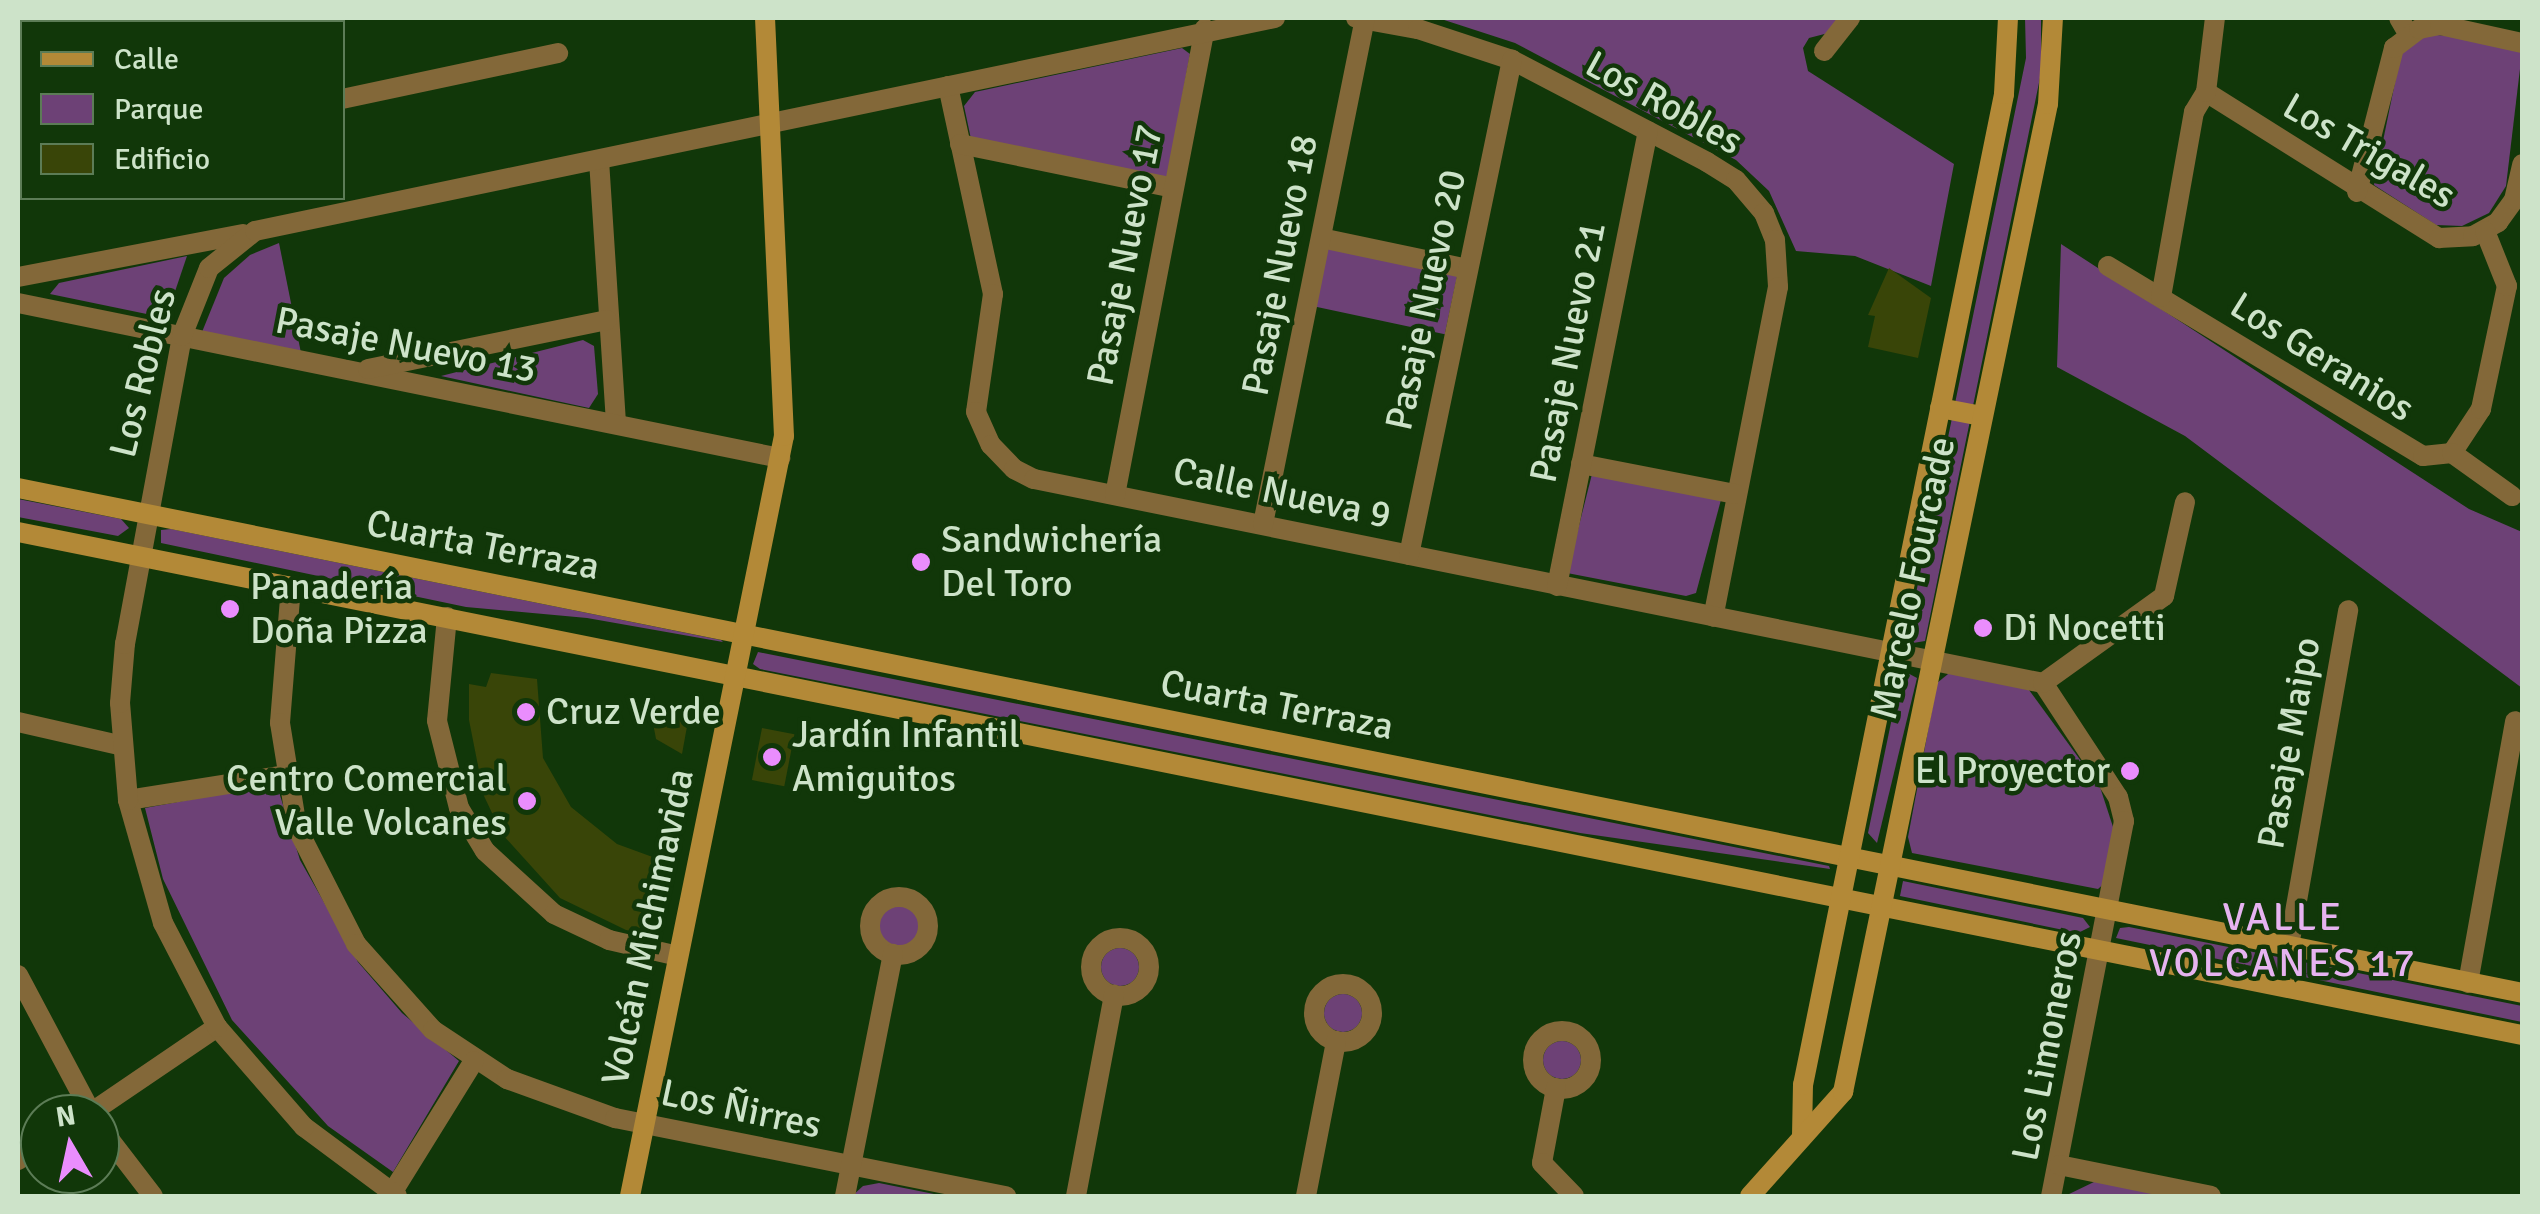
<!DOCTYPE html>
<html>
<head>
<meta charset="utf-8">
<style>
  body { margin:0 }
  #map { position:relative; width:2540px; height:1214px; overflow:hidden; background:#113709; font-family:Signika,sans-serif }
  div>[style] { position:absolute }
  .green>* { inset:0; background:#6d4176; transform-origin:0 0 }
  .round { border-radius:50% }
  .building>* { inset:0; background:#394508; transform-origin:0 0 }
  .street>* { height:20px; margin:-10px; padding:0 10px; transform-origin:10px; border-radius:10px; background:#836839 }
  .street>.ring { margin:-10px; padding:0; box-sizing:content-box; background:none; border:20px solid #836839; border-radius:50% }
  .secondary>* { height:20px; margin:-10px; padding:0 10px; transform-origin:10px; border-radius:10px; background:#b38937 }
  .dots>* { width:28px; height:28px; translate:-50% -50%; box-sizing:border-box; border:5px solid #113709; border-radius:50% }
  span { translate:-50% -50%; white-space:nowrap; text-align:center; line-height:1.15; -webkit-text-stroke:9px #113709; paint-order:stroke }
  .street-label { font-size:38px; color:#cde3c9 }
  .poi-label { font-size:38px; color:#cde3c9 }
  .left { translate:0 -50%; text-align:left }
  .right { translate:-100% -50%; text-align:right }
  .neighbourhood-label { font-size:40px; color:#e6b3f0; letter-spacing:2.5px }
  .frame { position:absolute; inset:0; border:20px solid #cde3c9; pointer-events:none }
  .legend { position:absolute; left:20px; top:20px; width:325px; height:180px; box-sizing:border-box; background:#113709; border:2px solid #5c7c56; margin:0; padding:12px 18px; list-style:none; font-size:30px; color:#cde3c9 }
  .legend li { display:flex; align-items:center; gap:20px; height:50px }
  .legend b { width:50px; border:2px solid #5c7c56 }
  .north { position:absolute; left:20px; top:1094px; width:100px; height:100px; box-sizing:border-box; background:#113709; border:2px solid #5c7c56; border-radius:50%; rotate:351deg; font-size:28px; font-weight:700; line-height:40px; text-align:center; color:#cde3c9 }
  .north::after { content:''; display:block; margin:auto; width:35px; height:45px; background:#ea8dfd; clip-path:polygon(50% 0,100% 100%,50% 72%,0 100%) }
</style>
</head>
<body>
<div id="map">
  <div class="green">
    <div style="clip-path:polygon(1438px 18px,1844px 18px,1836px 31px,1809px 38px,1803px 48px,1808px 71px,1954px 164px,1931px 286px,1855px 256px,1796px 251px,1769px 191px,1736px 160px,1515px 43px)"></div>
    <div style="clip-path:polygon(2025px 18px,2041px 18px,2041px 73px,1925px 641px,1913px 643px,1907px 637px,2026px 58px)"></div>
    <div style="clip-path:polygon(2425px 34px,2474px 38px,2522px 52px,2506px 186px,2489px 213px,2462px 226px,2436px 225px,2374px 185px,2401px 53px)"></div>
    <div style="clip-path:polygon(1182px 48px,1190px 54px,1167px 180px,971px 139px,964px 106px,975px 92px)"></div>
    <div style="clip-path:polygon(279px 243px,301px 353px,202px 332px,224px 278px,250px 255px)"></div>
    <div style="left:1328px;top:244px;width:133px;height:64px;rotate:12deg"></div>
    <div style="clip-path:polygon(2061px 244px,2469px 509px,2522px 532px,2522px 688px,2185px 436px,2057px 367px)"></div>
    <div style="clip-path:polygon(187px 256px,166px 318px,50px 294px,59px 283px)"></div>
    <div style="clip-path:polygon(583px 340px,594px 346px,598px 394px,589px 408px,441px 376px)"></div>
    <div style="clip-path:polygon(1592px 474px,1722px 496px,1696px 593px,1686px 596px,1567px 573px)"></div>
    <div style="clip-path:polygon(18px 499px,121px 519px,129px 528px,118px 536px,18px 517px)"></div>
    <div style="clip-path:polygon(171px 529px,721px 640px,723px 642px,587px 618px,466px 607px,161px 543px,161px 530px)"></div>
    <div style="clip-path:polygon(758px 652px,1829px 866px,1830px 869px,1580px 833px,760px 669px,753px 664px)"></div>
    <div style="clip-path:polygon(1902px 670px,1917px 678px,1877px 843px,1868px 833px)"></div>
    <div style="clip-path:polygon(1953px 670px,2029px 690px,2100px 787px,2114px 830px,2107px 881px,2098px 889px,1912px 853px,1908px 837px,1937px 683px)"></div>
    <div style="clip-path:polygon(264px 786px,279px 792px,300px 860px,358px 962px,402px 1013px,459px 1061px,393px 1172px,328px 1126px,232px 1020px,163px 879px,145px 808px)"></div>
    <div style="clip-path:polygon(1903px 881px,2083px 918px,2090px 927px,2078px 933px,1900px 896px)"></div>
    <div class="round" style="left:878px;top:905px;width:42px;height:42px"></div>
    <div style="clip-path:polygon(2129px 927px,2522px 1006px,2522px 1022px,2116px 938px,2120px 928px)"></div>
    <div class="round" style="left:1101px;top:948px;width:38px;height:38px"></div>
    <div class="round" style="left:1324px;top:994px;width:38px;height:38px"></div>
    <div class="round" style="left:1543px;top:1041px;width:38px;height:38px"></div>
    <div style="clip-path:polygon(2096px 1181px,2163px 1195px,2163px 1196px,2065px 1196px)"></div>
    <div style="clip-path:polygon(879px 1183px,944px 1196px,852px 1196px,863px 1186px)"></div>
  </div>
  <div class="building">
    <div style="clip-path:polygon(1889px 268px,1931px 298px,1918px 358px,1868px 347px,1875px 316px,1868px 315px)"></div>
    <div style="clip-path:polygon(491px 673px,537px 679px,543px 758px,571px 807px,617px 844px,669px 863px,657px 926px,646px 922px,640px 933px,626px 930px,560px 898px,502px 834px,484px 796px,469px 720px,469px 684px,486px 687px)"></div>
    <div style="clip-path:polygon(649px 702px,690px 710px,682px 754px,656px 739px)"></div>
    <div style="left:762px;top:728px;width:33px;height:53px;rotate:11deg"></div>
  </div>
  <div class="street">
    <div style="left:1356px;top:18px;width:63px;rotate:10.1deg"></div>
    <div style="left:1418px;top:29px;width:99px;rotate:18.3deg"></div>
    <div style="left:1512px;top:60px;width:220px;rotate:27.6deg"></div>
    <div style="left:1707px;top:162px;width:34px;rotate:32deg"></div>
    <div style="left:1736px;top:180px;width:43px;rotate:49.7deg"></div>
    <div style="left:1764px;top:213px;width:29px;rotate:68deg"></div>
    <div style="left:1775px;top:240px;width:47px;rotate:86.3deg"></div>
    <div style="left:1778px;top:287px;width:336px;rotate:101.1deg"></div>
    <div style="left:2399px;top:18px;width:20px;rotate:60deg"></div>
    <div style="left:1824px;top:51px;width:42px;rotate:-51.8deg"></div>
    <div style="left:948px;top:86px;width:213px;rotate:77.8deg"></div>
    <div style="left:993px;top:294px;width:119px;rotate:98.2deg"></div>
    <div style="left:976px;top:412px;width:36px;rotate:66deg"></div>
    <div style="left:991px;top:445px;width:33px;rotate:46deg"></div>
    <div style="left:1014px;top:469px;width:22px;rotate:27deg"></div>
    <div style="left:1034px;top:479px;width:1029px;rotate:11.43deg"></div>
    <div style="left:2043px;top:683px;width:136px;rotate:56.7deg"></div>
    <div style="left:2118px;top:797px;width:25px;rotate:76deg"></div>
    <div style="left:2124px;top:821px;width:382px;rotate:101deg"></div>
    <div style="left:2206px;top:92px;width:275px;rotate:32.1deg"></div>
    <div style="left:2439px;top:238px;width:34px;rotate:-3deg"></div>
    <div style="left:2473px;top:236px;width:29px;rotate:-29deg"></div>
    <div style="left:2498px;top:222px;width:27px;rotate:-54deg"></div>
    <div style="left:2514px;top:200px;width:37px;rotate:-77deg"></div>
    <div style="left:342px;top:99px;width:221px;rotate:-12deg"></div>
    <div style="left:960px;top:144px;width:218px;rotate:11.6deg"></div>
    <div style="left:599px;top:160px;width:264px;rotate:86.3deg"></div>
    <div style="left:18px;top:168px;width:4px;rotate:-14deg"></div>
    <div style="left:2357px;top:192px;width:149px;rotate:-75.6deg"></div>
    <div style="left:2394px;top:48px;width:31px;rotate:-37deg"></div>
    <div style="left:2419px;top:29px;width:21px;rotate:-11deg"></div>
    <div style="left:2440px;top:25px;width:84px;rotate:12.4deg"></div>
    <div style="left:1321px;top:238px;width:150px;rotate:11.9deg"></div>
    <div style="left:2108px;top:266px;width:368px;rotate:31.1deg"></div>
    <div style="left:2423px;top:456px;width:29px;rotate:-6deg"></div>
    <div style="left:2452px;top:453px;width:53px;rotate:-56.6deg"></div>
    <div style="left:2481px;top:409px;width:126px;rotate:-78.1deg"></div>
    <div style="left:2507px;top:286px;width:59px;rotate:-111.8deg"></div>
    <div style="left:18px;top:277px;width:229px;rotate:-10.8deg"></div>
    <div style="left:2161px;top:297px;width:188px;rotate:-79.9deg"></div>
    <div style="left:2194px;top:112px;width:23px;rotate:-59deg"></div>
    <div style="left:2206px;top:92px;width:75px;rotate:-83.1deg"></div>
    <div style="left:18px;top:303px;width:778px;rotate:11.5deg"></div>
    <div style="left:368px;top:369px;width:244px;rotate:-11.6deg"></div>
    <div style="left:2452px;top:453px;width:74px;rotate:35.6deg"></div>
    <div style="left:1581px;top:464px;width:157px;rotate:11deg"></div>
    <div style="left:1115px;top:495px;width:475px;rotate:-79.1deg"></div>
    <div style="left:1263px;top:524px;width:516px;rotate:-78.6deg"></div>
    <div style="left:1409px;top:555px;width:506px;rotate:-78.25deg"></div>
    <div style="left:291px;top:586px;width:137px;rotate:94.6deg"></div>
    <div style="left:280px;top:723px;width:106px;rotate:80.8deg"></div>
    <div style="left:297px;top:828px;width:130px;rotate:63deg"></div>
    <div style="left:356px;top:944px;width:115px;rotate:48.2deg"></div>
    <div style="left:433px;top:1030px;width:89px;rotate:33.5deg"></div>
    <div style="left:507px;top:1079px;width:115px;rotate:19.9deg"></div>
    <div style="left:615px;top:1118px;width:399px;rotate:11.3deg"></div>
    <div style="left:1557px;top:586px;width:464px;rotate:-78.7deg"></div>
    <div style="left:447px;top:617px;width:104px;rotate:95.5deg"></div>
    <div style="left:437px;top:721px;width:90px;rotate:75.8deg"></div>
    <div style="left:459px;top:808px;width:50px;rotate:58.8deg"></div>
    <div style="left:485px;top:851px;width:93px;rotate:42.4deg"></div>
    <div style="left:554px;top:914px;width:61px;rotate:25.3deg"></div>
    <div style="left:609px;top:940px;width:71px;rotate:13.1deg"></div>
    <div style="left:2043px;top:683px;width:149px;rotate:-35.7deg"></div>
    <div style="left:2164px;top:596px;width:96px;rotate:-77.4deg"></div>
    <div style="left:18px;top:722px;width:108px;rotate:12.9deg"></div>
    <div style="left:128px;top:800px;width:159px;rotate:-9deg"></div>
    <div class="ring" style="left:870px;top:897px;width:38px;height:38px"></div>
    <div class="ring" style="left:1091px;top:938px;width:38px;height:38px"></div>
    <div style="left:2289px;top:946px;width:341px;rotate:-80deg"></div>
    <div style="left:18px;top:975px;width:157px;rotate:62deg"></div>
    <div style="left:2468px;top:983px;width:266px;rotate:-79.8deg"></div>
    <div class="ring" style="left:1314px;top:984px;width:38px;height:38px"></div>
    <div class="ring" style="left:1533px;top:1031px;width:38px;height:38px"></div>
    <div style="left:1556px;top:1088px;width:76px;rotate:100.6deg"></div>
    <div style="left:1542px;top:1163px;width:46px;rotate:45.9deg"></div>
    <div style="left:89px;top:1114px;width:155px;rotate:-34.2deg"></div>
    <div style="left:100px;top:1127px;width:87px;rotate:52.5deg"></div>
    <div style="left:18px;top:1160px;width:26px;rotate:-32deg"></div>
    <div style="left:2059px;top:1165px;width:155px;rotate:11.5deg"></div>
    <div style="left:392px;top:1193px;width:155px;rotate:-58.2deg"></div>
    <div style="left:397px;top:1196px;width:116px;rotate:-143.4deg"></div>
    <div style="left:304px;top:1127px;width:133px;rotate:-131deg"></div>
    <div style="left:217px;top:1027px;width:117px;rotate:-117.4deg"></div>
    <div style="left:163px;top:923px;width:128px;rotate:-105.9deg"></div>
    <div style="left:128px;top:800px;width:97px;rotate:-94.7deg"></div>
    <div style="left:120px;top:703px;width:59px;rotate:-85.2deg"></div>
    <div style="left:125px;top:644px;width:313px;rotate:-79.5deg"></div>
    <div style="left:182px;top:336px;width:73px;rotate:-68.3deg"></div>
    <div style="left:209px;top:268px;width:59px;rotate:-38.8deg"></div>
    <div style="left:255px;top:231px;width:1042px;rotate:-11.8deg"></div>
    <div style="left:845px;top:1196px;width:247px;rotate:-78.8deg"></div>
    <div style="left:1076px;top:1196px;width:205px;rotate:-79.3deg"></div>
    <div style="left:1306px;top:1196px;width:158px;rotate:-79deg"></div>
  </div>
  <div class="secondary">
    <div style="left:1940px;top:408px;width:43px;rotate:10.8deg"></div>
    <div style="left:18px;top:488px;width:2554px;rotate:11.4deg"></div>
    <div style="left:18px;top:532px;width:2554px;rotate:11.36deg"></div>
    <div style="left:1802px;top:1136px;width:51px;rotate:-88.9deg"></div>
    <div style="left:1803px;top:1085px;width:1011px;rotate:-78.53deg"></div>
    <div style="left:2004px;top:94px;width:76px;rotate:-87deg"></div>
    <div style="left:630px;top:1196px;width:775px;rotate:-78.55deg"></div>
    <div style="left:784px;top:436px;width:418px;rotate:-92.6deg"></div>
    <div style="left:1750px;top:1196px;width:140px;rotate:-48.2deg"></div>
    <div style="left:1843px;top:1092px;width:1009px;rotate:-78.28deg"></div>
    <div style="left:2048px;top:104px;width:86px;rotate:-86.7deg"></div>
  </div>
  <div class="dots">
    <div style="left:921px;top:562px;background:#ea8dfd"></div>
    <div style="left:230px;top:609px;background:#ea8dfd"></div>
    <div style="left:1983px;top:628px;background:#ea8dfd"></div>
    <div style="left:526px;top:712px;background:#ea8dfd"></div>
    <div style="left:772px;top:757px;background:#ea8dfd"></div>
    <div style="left:2130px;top:771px;background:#ea8dfd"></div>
    <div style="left:527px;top:801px;background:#ea8dfd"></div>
  </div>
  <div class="street-label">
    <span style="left:1664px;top:103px;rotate:29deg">Los Robles</span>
    <span style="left:2369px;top:151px;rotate:30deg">Los Trigales</span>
    <span style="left:1125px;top:255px;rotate:-79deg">Pasaje Nuevo 17</span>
    <span style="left:1280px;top:265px;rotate:-79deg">Pasaje Nuevo 18</span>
    <span style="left:1426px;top:300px;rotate:-78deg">Pasaje Nuevo 20</span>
    <span style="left:406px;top:345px;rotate:11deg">Pasaje Nuevo 13</span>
    <span style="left:1568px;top:352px;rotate:-79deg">Pasaje Nuevo 21</span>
    <span style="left:2322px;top:357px;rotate:32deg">Los Geranios</span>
    <span style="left:143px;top:373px;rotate:-76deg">Los Robles</span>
    <span style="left:1282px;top:493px;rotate:12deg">Calle Nueva 9</span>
    <span style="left:483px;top:545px;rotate:11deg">Cuarta Terraza</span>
    <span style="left:1913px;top:578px;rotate:-78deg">Marcelo Fourcade</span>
    <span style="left:1277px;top:705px;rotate:11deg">Cuarta Terraza</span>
    <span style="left:2289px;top:743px;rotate:-80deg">Pasaje Maipo</span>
    <span style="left:648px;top:927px;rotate:-78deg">Volcán Michimavida</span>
    <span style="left:2047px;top:1046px;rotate:-79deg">Los Limoneros</span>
    <span style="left:741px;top:1109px;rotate:12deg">Los Ñirres</span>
  </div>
  <div class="poi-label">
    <span class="left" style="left:941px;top:562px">Sandwichería<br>Del Toro</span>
    <span class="left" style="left:250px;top:609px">Panadería<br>Doña Pizza</span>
    <span class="left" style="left:2003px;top:628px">Di Nocetti</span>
    <span class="left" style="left:546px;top:712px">Cruz Verde</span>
    <span class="left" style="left:792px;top:757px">Jardín Infantil<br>Amiguitos</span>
    <span class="right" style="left:2110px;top:771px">El Proyector</span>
    <span class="right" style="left:507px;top:801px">Centro Comercial<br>Valle Volcanes</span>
  </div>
  <div class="neighbourhood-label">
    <span style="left:2283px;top:940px">VALLE<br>VOLCANES 17</span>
  </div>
  <div class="frame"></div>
  <ul class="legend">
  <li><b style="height:12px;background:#b38937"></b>Calle</li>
  <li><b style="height:28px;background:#6d4176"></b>Parque</li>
  <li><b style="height:28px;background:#394508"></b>Edificio</li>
  </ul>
  <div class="north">N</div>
</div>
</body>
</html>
